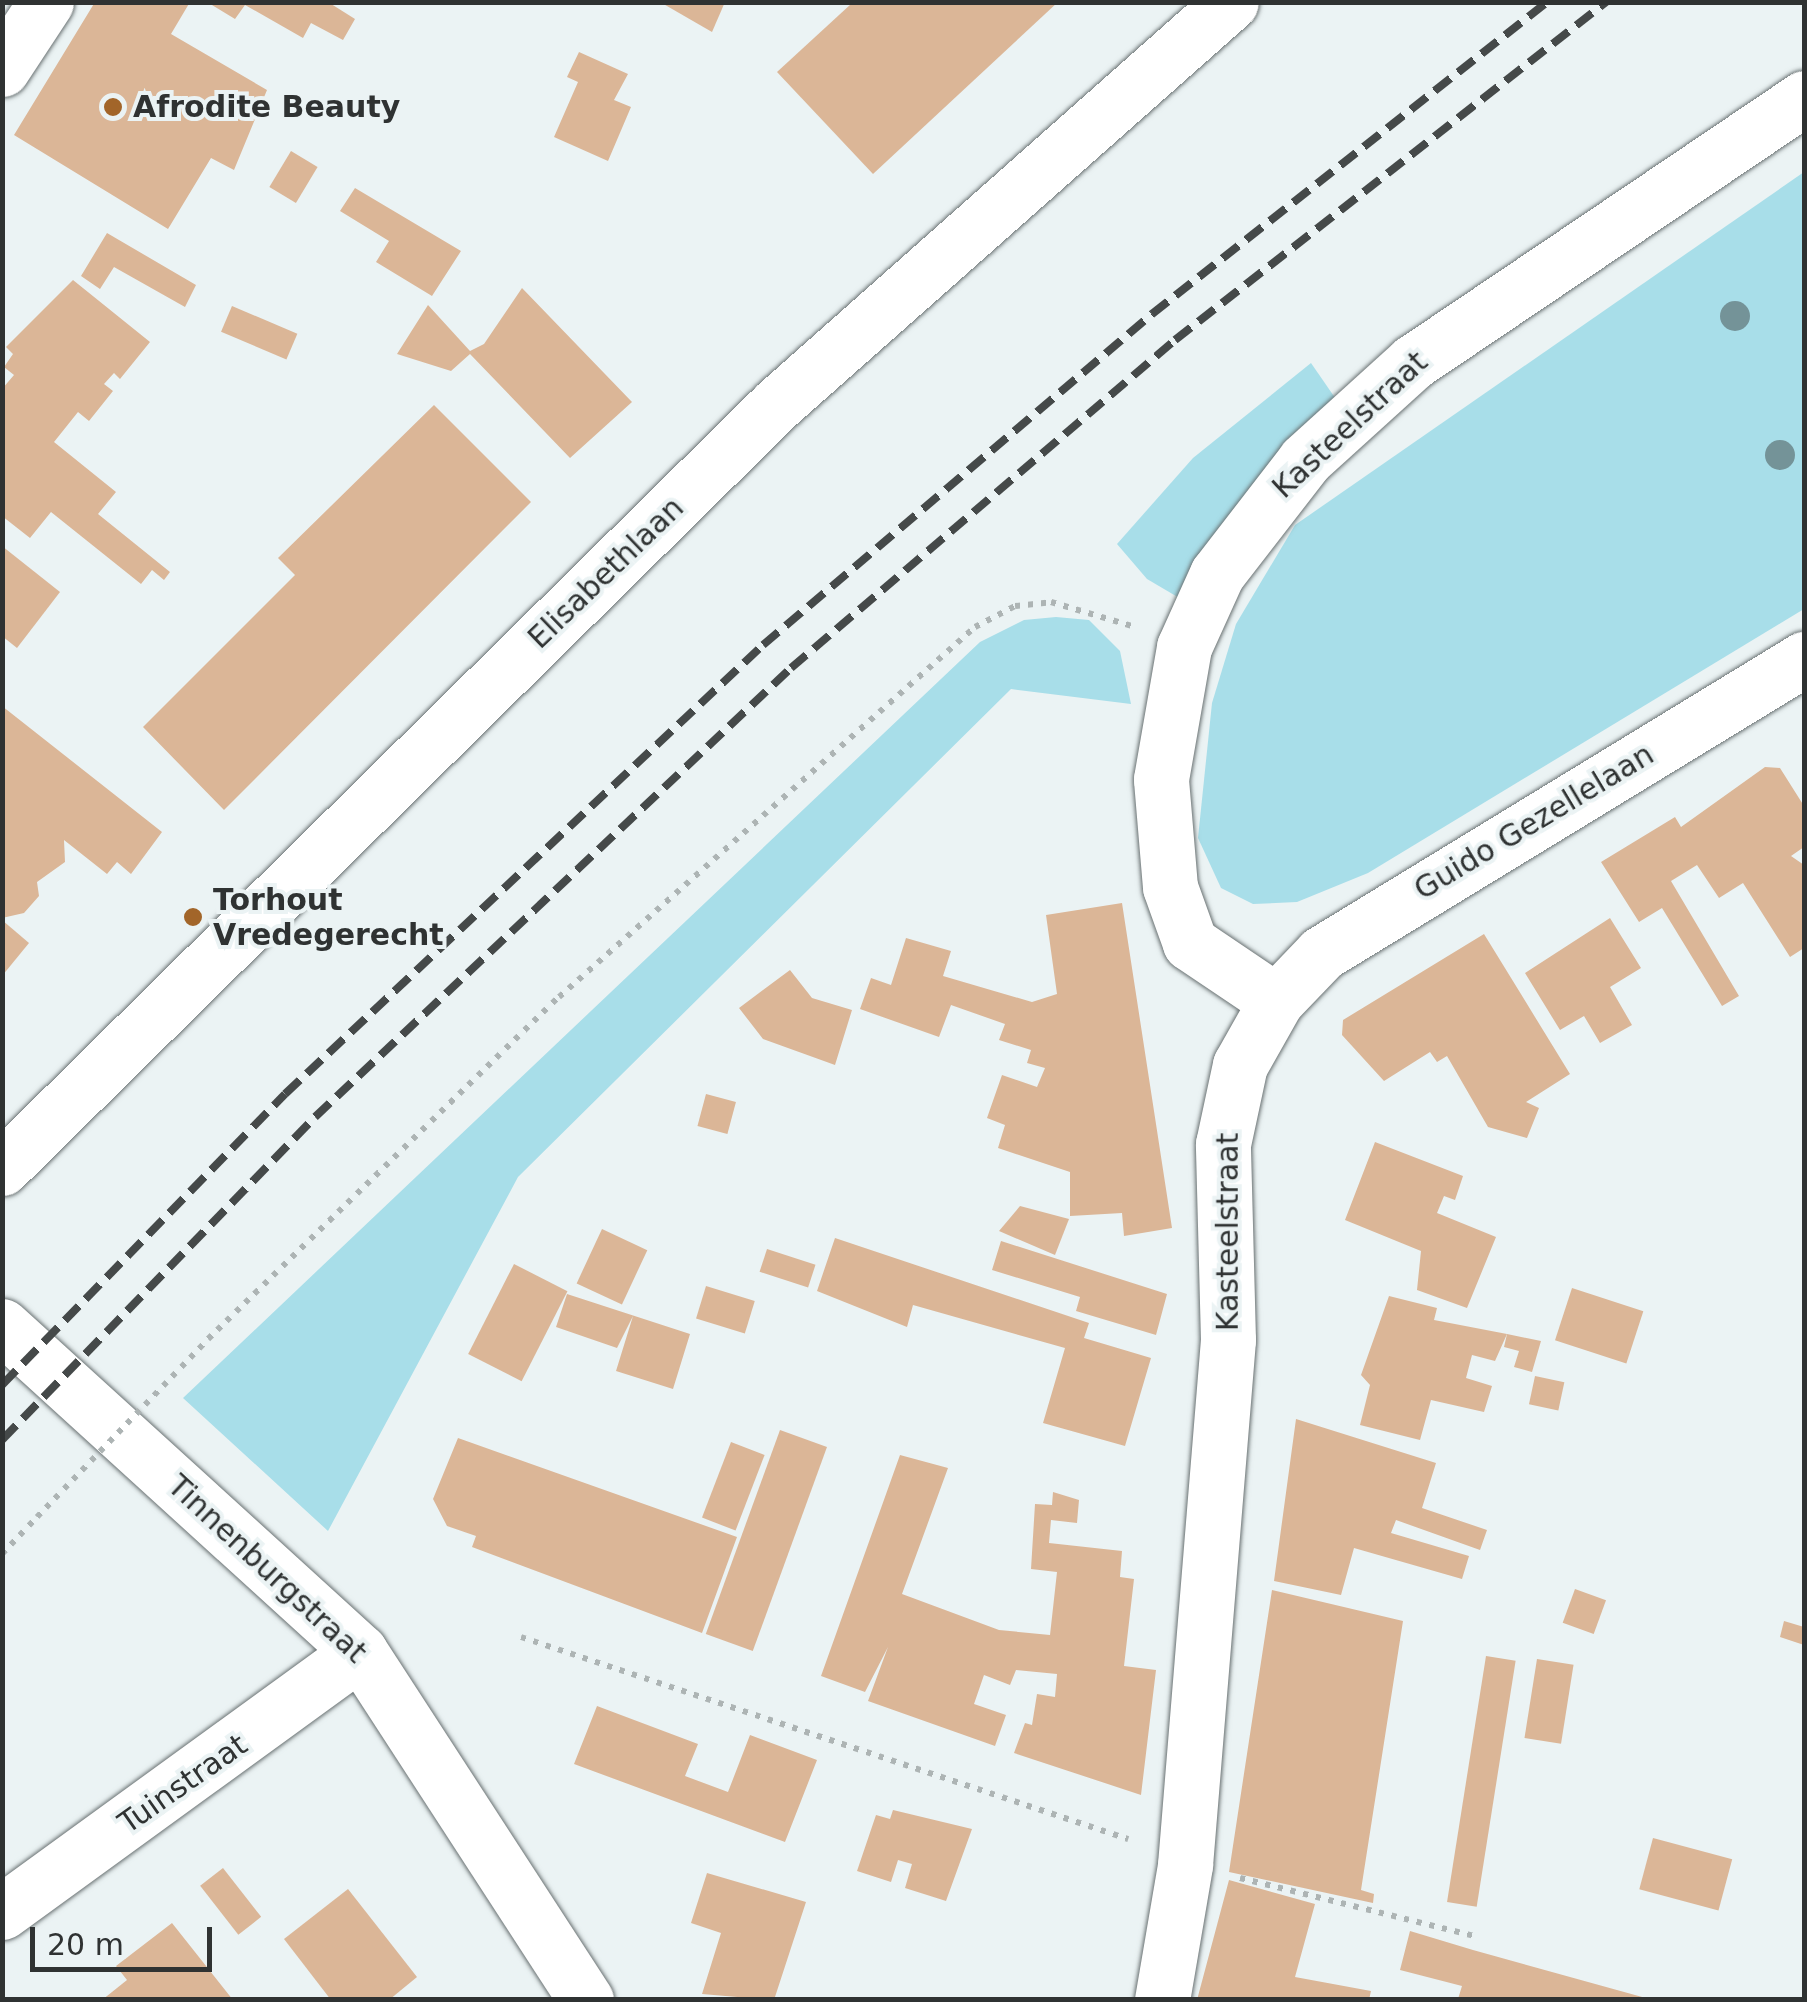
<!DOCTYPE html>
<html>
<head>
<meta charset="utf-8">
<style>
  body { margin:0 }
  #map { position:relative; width:1807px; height:2002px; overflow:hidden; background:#ebf3f4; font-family:"DejaVu Sans",sans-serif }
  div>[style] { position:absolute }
  .green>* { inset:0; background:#a8dee9 }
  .building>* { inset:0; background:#dbb697; transform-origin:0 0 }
  .path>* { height:6px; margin-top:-3px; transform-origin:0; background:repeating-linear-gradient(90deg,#adb4b4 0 5px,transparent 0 13px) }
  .roads { filter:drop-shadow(0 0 2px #697172) drop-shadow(0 0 2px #697172) }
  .street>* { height:55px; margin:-27.5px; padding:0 27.5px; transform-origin:27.5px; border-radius:27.5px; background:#fff }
  .secondary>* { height:55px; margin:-27.5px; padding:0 27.5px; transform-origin:27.5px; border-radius:27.5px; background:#fff }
  .rail>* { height:8px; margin-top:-4px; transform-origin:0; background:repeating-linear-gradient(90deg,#454949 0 20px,transparent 0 30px) }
  .path-bridge>* { height:6px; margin-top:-3px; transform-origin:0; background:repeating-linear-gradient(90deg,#adb4b4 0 5px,transparent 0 13px) }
  .trees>* { width:30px; height:30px; margin:-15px; border-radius:50%; background:#749398 }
  .dots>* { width:28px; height:28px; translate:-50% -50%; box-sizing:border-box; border:5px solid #ebf3f4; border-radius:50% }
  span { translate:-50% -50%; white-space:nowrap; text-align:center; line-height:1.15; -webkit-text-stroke:8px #ebf3f4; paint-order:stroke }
  .poi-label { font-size:30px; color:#2f3232; font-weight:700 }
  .left { translate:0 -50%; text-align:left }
  .street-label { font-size:30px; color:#2f3232 }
  .frame { position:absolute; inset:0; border:5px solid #2f3232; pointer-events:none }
  .scale { position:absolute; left:30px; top:1927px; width:182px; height:45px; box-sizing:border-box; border:5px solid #2f3232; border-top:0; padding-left:12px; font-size:30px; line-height:35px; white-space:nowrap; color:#2f3232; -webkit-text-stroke:8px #ebf3f4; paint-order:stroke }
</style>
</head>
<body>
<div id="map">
  <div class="green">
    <div style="clip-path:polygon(1804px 172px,1804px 609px,1368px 873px,1297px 902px,1253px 904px,1221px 888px,1198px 838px,1212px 703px,1236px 624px,1295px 525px)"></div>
    <div style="clip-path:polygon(1311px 363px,1340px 405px,1181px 599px,1147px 579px,1117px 544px,1193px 458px)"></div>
    <div style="clip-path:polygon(1056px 617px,1089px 620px,1120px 651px,1131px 704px,1011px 689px,518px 1177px,328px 1531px,183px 1398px,980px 642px,1024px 620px)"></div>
  </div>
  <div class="building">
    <div style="clip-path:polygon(95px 2px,190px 2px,171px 34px,267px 90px,234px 170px,211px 158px,168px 229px,14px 135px)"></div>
    <div style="clip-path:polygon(207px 2px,328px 2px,355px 19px,343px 40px,311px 23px,303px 38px,245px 5px,235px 19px)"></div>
    <div style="clip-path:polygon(660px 2px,725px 2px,712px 32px)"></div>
    <div style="clip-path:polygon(1058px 2px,873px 174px,777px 72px,851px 4px)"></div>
    <div style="clip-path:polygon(579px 52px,628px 74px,614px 100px,631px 107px,608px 161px,554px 137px,578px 82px,567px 77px)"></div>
    <div style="left:291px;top:151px;width:31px;height:42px;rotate:31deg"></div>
    <div style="clip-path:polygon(355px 188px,461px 251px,432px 296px,376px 262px,389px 241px,340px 211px)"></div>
    <div style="clip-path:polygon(107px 233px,196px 285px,185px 307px,114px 267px,100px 289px,81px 276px)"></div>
    <div style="clip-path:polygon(73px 280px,150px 342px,120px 379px,114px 373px,104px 384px,113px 391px,89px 421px,78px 412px,54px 442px,116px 492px,98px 514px,170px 572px,164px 580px,152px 570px,141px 584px,51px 512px,30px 538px,2px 516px,2px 389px,14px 375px,4px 367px,13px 354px,6px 347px)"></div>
    <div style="clip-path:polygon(522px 288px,632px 402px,570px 458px,470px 354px,451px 371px,397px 354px,428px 305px,470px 351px,484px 344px)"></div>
    <div style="left:232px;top:306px;width:71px;height:28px;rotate:23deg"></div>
    <div style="clip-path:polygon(434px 405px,531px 502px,224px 810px,143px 727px,295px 575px,278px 558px)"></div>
    <div style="clip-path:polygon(2px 546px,60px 592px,17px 648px,2px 636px)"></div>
    <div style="clip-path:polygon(2px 706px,162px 832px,131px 874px,117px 862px,107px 874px,64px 840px,65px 862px,37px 882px,39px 896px,24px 913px,2px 918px)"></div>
    <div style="clip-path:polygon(1765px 767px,1780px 768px,1804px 806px,1804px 847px,1791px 856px,1804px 865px,1804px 948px,1790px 957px,1743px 883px,1719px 898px,1697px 865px,1671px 881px,1739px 996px,1722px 1006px,1662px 908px,1639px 922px,1601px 862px,1675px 817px,1681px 827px)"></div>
    <div style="clip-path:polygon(1122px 903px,1172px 1228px,1124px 1236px,1122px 1213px,1070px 1216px,1070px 1172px,998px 1148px,1005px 1125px,987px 1118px,1002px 1075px,1037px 1087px,1045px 1068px,1027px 1063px,1031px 1050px,999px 1040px,1005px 1024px,951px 1005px,939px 1037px,860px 1009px,871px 978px,891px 985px,906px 938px,951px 951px,943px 976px,1032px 1002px,1057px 994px,1046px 915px)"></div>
    <div style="clip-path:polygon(1610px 918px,1641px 968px,1610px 987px,1632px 1025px,1600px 1043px,1584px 1016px,1560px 1030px,1525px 973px)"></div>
    <div style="clip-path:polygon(2px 920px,29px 943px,2px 976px)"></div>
    <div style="clip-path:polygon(1484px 934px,1570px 1074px,1526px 1102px,1539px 1108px,1527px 1138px,1488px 1127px,1447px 1056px,1437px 1062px,1430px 1052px,1384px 1081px,1342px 1035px,1343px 1020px)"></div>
    <div style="clip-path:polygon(790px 970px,812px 998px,852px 1010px,835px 1065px,763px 1039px,739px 1008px)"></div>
    <div style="left:706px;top:1094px;width:31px;height:33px;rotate:15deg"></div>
    <div style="clip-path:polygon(1375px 1142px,1463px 1176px,1455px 1200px,1444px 1196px,1437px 1213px,1496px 1237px,1467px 1308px,1417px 1290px,1421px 1251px,1345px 1220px)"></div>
    <div style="clip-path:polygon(1020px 1206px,1069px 1219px,1055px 1255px,999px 1231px)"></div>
    <div style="left:602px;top:1229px;width:50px;height:60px;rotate:25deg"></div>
    <div style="clip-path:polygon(835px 1238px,1089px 1323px,1084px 1338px,1151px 1358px,1125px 1446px,1043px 1423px,1065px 1348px,913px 1305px,907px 1327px,817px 1291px)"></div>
    <div style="clip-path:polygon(1001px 1241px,1167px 1294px,1156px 1335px,1076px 1311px,1080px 1297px,992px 1270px)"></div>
    <div style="left:767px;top:1249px;width:51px;height:24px;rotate:18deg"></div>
    <div style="left:514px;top:1264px;width:60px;height:101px;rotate:27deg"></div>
    <div style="left:706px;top:1286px;width:51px;height:34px;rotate:17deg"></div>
    <div style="left:1572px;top:1288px;width:75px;height:55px;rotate:18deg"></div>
    <div style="clip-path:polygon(567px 1294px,690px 1334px,673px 1389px,616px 1371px,633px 1316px,617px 1348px,556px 1327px)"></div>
    <div style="clip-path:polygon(1389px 1296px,1437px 1308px,1434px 1320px,1507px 1334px,1495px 1361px,1472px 1355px,1466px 1378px,1492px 1386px,1484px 1412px,1431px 1400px,1420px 1440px,1360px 1425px,1370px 1385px,1361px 1375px)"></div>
    <div style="clip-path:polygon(1507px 1334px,1541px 1341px,1532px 1372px,1514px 1367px,1519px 1351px,1504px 1347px)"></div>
    <div style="left:1535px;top:1376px;width:30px;height:29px;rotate:12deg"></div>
    <div style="clip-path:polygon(1296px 1419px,1436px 1463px,1422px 1508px,1487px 1530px,1480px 1550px,1396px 1520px,1391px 1533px,1469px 1556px,1462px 1579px,1354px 1548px,1341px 1595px,1274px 1581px)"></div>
    <div style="left:780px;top:1430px;width:50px;height:217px;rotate:20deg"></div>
    <div style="clip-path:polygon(458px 1438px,737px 1537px,702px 1633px,472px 1547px,476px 1536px,447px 1526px,433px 1499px)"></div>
    <div style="left:731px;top:1442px;width:36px;height:81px;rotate:21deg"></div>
    <div style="clip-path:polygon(900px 1455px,948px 1468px,902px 1594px,999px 1630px,1050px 1635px,1057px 1572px,1031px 1569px,1035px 1504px,1052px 1505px,1053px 1492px,1079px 1500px,1077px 1523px,1051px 1520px,1049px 1543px,1122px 1551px,1120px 1577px,1134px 1579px,1124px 1666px,1156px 1670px,1141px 1795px,1014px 1753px,1025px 1723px,1032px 1725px,1037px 1694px,1055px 1697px,1057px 1674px,1016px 1670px,1010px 1685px,984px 1675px,974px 1704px,1006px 1715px,995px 1746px,868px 1701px,888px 1647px,865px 1692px,821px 1676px)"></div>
    <div style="left:1575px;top:1589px;width:33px;height:36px;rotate:20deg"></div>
    <div style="clip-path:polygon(1272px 1590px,1403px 1621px,1361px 1890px,1374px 1894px,1373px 1903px,1229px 1872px)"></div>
    <div style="clip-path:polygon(1784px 1621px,1804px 1627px,1804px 1645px,1780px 1637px)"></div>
    <div style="left:1486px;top:1656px;width:30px;height:249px;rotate:9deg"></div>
    <div style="left:1537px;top:1659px;width:37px;height:80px;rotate:9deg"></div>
    <div style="clip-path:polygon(597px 1706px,698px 1744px,685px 1776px,728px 1792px,750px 1735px,817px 1760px,785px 1842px,574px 1764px)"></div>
    <div style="clip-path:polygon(893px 1810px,972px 1829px,946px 1901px,905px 1888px,912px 1864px,898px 1860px,891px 1882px,857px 1871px,876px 1815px,890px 1819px)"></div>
    <div style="left:1653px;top:1838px;width:82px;height:53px;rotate:15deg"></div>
    <div style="left:223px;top:1868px;width:62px;height:29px;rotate:52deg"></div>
    <div style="clip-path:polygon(707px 1873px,806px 1902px,774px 2000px,702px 1994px,721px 1933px,691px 1923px)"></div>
    <div style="clip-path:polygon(1229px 1880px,1315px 1904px,1295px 1977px,1371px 1991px,1369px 2000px,1197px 2000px)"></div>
    <div style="clip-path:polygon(348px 1889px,417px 1977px,389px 2000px,331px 2000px,284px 1939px)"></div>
    <div style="clip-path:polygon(172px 1923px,233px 2000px,102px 2000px,127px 1980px,116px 1966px)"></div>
    <div style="clip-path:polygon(1410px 1931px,1473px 1950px,1653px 2000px,1458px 1999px,1462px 1986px,1400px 1970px)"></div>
  </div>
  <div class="path">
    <div style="left:208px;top:1339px;width:490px;rotate:-44.3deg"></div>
    <div style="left:559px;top:997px;width:557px;rotate:-41.65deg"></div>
    <div style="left:975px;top:627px;width:45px;rotate:-27.7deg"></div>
    <div style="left:1015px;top:606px;width:36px;rotate:-6deg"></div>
    <div style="left:1051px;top:602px;width:84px;rotate:16.5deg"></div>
    <div style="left:2px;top:1554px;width:51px;rotate:-46.6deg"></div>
    <div style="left:521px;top:1637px;width:640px;rotate:18.41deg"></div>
    <div style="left:1240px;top:1878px;width:242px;rotate:13.9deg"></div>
  </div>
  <div class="roads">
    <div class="street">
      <div style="left:2px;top:69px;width:80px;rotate:-56.7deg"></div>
      <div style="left:1276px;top:1001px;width:104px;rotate:-146deg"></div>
      <div style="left:1190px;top:943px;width:59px;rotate:-109.7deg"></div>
      <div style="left:1170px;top:887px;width:108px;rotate:-94.8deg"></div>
      <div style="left:1161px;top:779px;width:134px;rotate:-80.1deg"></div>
      <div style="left:1184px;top:647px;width:80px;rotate:-65.7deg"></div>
      <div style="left:1217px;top:574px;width:144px;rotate:-52.3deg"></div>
      <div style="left:1305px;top:460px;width:146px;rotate:-42.2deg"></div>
      <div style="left:1413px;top:362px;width:472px;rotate:-34deg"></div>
      <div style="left:2px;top:1168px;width:1088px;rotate:-44.59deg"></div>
      <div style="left:777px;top:404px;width:606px;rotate:-41.52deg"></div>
      <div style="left:2px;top:1912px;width:442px;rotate:-36deg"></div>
    </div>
    <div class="secondary">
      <div style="left:2px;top:1326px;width:484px;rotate:42.3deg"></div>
      <div style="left:360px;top:1652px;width:415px;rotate:57deg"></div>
      <div style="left:1162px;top:2000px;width:137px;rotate:-80.3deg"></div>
      <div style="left:1185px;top:1865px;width:527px;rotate:-85.32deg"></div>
      <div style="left:1228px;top:1340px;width:196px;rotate:-91.5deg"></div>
      <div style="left:1223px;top:1144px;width:81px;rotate:-77.9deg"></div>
      <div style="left:1240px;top:1065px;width:73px;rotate:-60.6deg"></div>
      <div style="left:1276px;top:1001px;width:66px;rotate:-46.2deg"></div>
      <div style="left:1322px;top:953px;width:565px;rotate:-31.38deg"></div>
    </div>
  </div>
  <div class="rail">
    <div style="left:2px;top:1385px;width:406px;rotate:-45.8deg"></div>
    <div style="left:285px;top:1094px;width:656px;rotate:-43.21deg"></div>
    <div style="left:763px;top:645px;width:511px;rotate:-40.39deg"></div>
    <div style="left:1152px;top:314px;width:503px;rotate:-38.3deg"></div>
    <div style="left:2px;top:1440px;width:450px;rotate:-45.9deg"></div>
    <div style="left:315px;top:1117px;width:654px;rotate:-43.33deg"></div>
    <div style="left:791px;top:668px;width:505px;rotate:-40.5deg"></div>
    <div style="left:1175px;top:340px;width:548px;rotate:-38.1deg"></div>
  </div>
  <div class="path-bridge">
    <div style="left:37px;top:1517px;width:247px;rotate:-46.1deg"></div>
  </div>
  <div class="trees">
    <div style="left:1735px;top:316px"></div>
    <div style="left:1780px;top:455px"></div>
  </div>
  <div class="dots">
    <div style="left:113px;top:107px;background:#a26529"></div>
    <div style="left:193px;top:917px;background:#a26529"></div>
  </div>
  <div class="poi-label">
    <span class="left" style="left:133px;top:107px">Afrodite Beauty</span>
    <span class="left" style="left:213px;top:917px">Torhout<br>Vredegerecht</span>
  </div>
  <div class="street-label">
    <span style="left:1350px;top:425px;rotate:-43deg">Kasteelstraat</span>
    <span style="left:606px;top:573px;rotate:-44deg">Elisabethlaan</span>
    <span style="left:1534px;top:822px;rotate:-31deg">Guido Gezellelaan</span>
    <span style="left:1228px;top:1232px;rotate:-90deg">Kasteelstraat</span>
    <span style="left:267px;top:1569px;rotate:43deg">Tinnenburgstraat</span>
    <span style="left:183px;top:1784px;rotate:-35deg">Tuinstraat</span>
  </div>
  <div class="frame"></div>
  <div class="scale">20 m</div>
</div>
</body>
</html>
